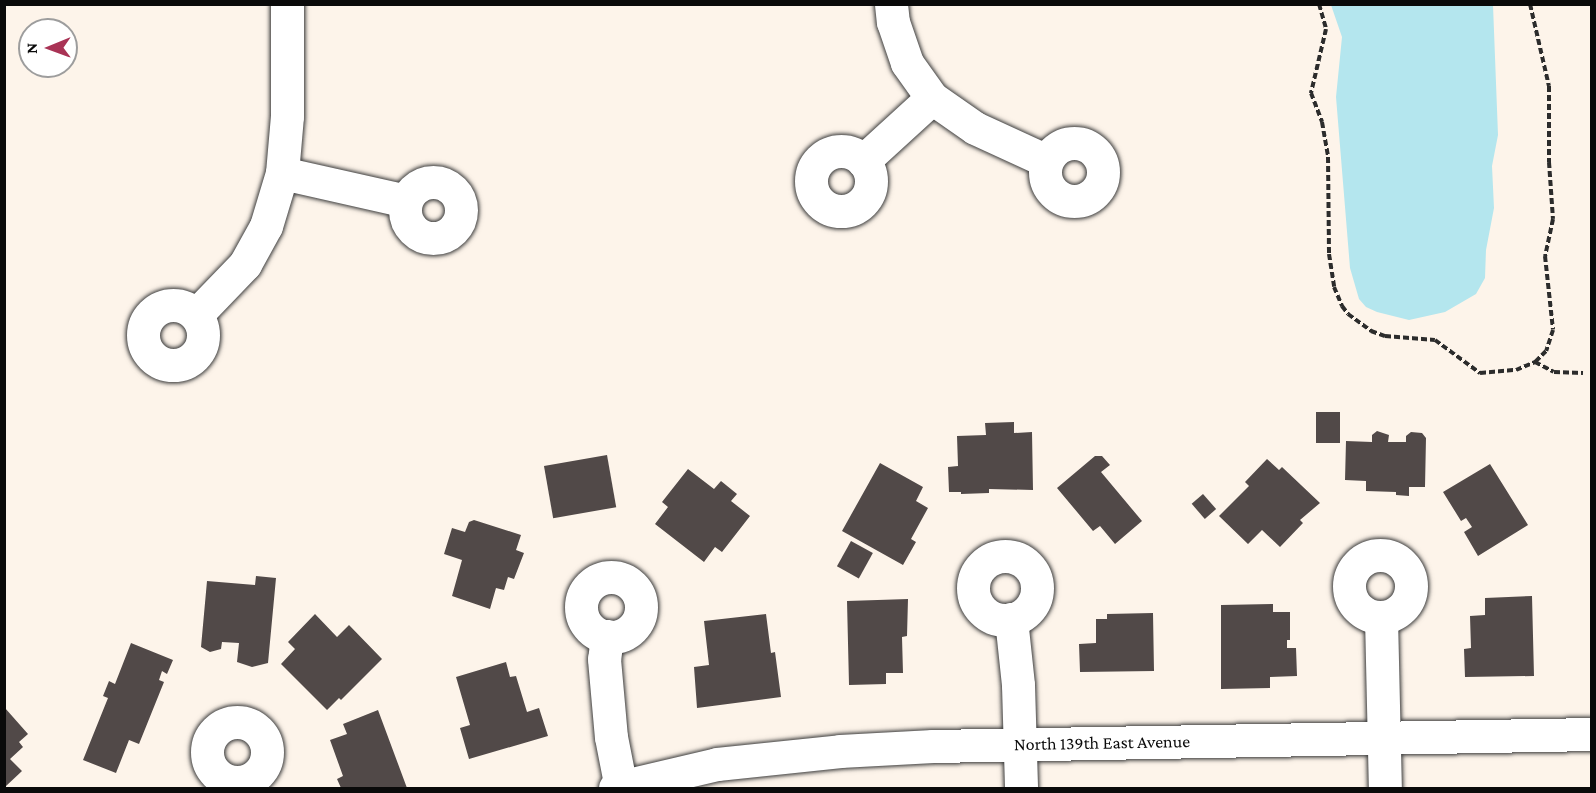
<!DOCTYPE html>
<html>
<head>
<meta charset="utf-8">
<style>
  body { margin:0 }
  #map { position:relative; width:1596px; height:793px; overflow:hidden; background:#fdf4ea; font-family:"Crimson Pro",serif }
  div>[style] { position:absolute }
  .water>* { inset:0; background:#b4e6ee }
  .building>* { inset:0; background:#514948; transform-origin:0 0 }
  .path>* { height:4px; margin-top:-2px; transform-origin:0; background:repeating-linear-gradient(90deg,#2c2c2c 0 6px,transparent 0 9px) }
  .roads { filter:drop-shadow(0 0 2px #3d3d3d) drop-shadow(0 0 2px #3d3d3d) }
  .minor>* { height:33px; margin:-16.5px; padding:0 16.5px; transform-origin:16.5px; border-radius:16.5px; background:#fff }
  .minor>.ring { margin:-16.5px; padding:0; box-sizing:content-box; background:none; border:33px solid #fff; border-radius:50% }
  span { translate:-50% -50%; white-space:nowrap; text-align:center; line-height:1.15; -webkit-text-stroke:6px #fff; paint-order:stroke }
  .street-label { font-size:18px; color:#0a0a0a }
  .frame { position:absolute; inset:0; border:6px solid #0a0a0a; pointer-events:none }
  .north { position:absolute; left:18px; top:18px; width:60px; height:60px; box-sizing:border-box; background:#fff; border:2px solid #9d9d9d; border-radius:50%; rotate:269deg; font-size:16px; font-weight:700; line-height:24px; text-align:center; color:#0a0a0a }
  .north::after { content:''; display:block; margin:auto; width:21px; height:27px; background:#a93355; clip-path:polygon(50% 0,100% 100%,50% 72%,0 100%) }
</style>
</head>
<body>
<div id="map">
  <div class="water">
    <div style="clip-path:polygon(1331px 5px,1493px 5px,1498px 135px,1492px 166px,1494px 208px,1486px 250px,1485px 278px,1476px 294px,1445px 312px,1409px 320px,1377px 312px,1366px 307px,1359px 299px,1350px 268px,1336px 97px,1342px 37px)"></div>
  </div>
  <div class="building">
    <div style="left:1316px;top:412px;width:24px;height:31px"></div>
    <div style="clip-path:polygon(1014px 422px,1014px 433px,1032px 432px,1033px 490px,989px 489px,989px 493px,961px 494px,961px 492px,949px 492px,948px 467px,958px 466px,957px 436px,986px 435px,985px 423px)"></div>
    <div style="clip-path:polygon(1377px 431px,1389px 435px,1388px 442px,1406px 442px,1406px 436px,1411px 432px,1422px 433px,1426px 438px,1425px 487px,1409px 487px,1409px 496px,1396px 495px,1396px 492px,1366px 491px,1366px 481px,1345px 480px,1346px 441px,1372px 442px,1372px 435px)"></div>
    <div style="left:607px;top:455px;width:53px;height:64px;rotate:80deg"></div>
    <div style="clip-path:polygon(1095px 456px,1102px 456px,1110px 465px,1101px 472px,1142px 521px,1115px 544px,1100px 526px,1093px 531px,1057px 488px)"></div>
    <div style="clip-path:polygon(1267px 459px,1279px 470px,1282px 467px,1320px 503px,1300px 520px,1303px 523px,1280px 547px,1262px 530px,1248px 544px,1219px 516px,1249px 486px,1245px 482px)"></div>
    <div style="clip-path:polygon(880px 463px,923px 487px,916px 501px,928px 508px,911px 539px,916px 542px,903px 565px,842px 531px)"></div>
    <div style="clip-path:polygon(1490px 464px,1528px 525px,1478px 556px,1464px 532px,1472px 527px,1466px 518px,1461px 521px,1443px 492px)"></div>
    <div style="clip-path:polygon(688px 469px,714px 489px,721px 481px,737px 494px,731px 501px,750px 516px,722px 552px,715px 547px,704px 562px,655px 524px,668px 507px,662px 502px)"></div>
    <div style="left:1203px;top:494px;width:20px;height:15px;rotate:49deg"></div>
    <div style="clip-path:polygon(474px 520px,521px 535px,516px 550px,524px 553px,514px 579px,508px 577px,504px 590px,496px 588px,490px 609px,452px 596px,462px 560px,444px 554px,452px 528px,465px 532px,469px 522px)"></div>
    <div style="left:851px;top:541px;width:25px;height:29px;rotate:29deg"></div>
    <div style="clip-path:polygon(256px 576px,276px 578px,268px 663px,252px 667px,237px 662px,239px 643px,222px 642px,221px 649px,210px 652px,201px 647px,207px 581px,255px 585px)"></div>
    <div style="clip-path:polygon(1532px 596px,1534px 676px,1465px 677px,1464px 649px,1471px 648px,1470px 616px,1485px 615px,1485px 598px)"></div>
    <div style="clip-path:polygon(908px 599px,907px 636px,902px 637px,903px 673px,886px 673px,886px 684px,849px 685px,847px 601px)"></div>
    <div style="clip-path:polygon(1273px 604px,1273px 612px,1290px 612px,1290px 640px,1287px 640px,1287px 648px,1296px 648px,1297px 676px,1270px 677px,1270px 688px,1221px 689px,1221px 605px)"></div>
    <div style="clip-path:polygon(1153px 613px,1154px 671px,1080px 672px,1079px 644px,1096px 643px,1096px 619px,1107px 619px,1107px 614px)"></div>
    <div style="clip-path:polygon(315px 614px,337px 637px,349px 625px,382px 659px,341px 700px,339px 698px,327px 710px,281px 664px,295px 649px,288px 642px)"></div>
    <div style="clip-path:polygon(766px 614px,771px 653px,775px 652px,781px 697px,697px 708px,694px 667px,709px 665px,704px 621px)"></div>
    <div style="clip-path:polygon(131px 643px,173px 660px,167px 674px,162px 671px,159px 680px,164px 682px,139px 744px,129px 740px,116px 773px,83px 760px,108px 698px,103px 696px,109px 681px,115px 684px)"></div>
    <div style="clip-path:polygon(506px 662px,510px 677px,516px 676px,527px 712px,539px 708px,548px 736px,469px 759px,460px 728px,470px 725px,456px 677px)"></div>
    <div style="clip-path:polygon(5px 708px,28px 734px,19px 742px,23px 747px,10px 759px,22px 771px,5px 787px)"></div>
    <div style="clip-path:polygon(378px 710px,407px 788px,341px 788px,337px 779px,343px 776px,330px 740px,347px 734px,343px 724px)"></div>
  </div>
  <div class="path">
    <div style="left:1319px;top:4px;width:26px;rotate:74deg"></div>
    <div style="left:1326px;top:29px;width:66px;rotate:103.2deg"></div>
    <div style="left:1311px;top:93px;width:31px;rotate:69deg"></div>
    <div style="left:1322px;top:122px;width:36px;rotate:80deg"></div>
    <div style="left:1328px;top:157px;width:97px;rotate:89.4deg"></div>
    <div style="left:1329px;top:254px;width:33px;rotate:81deg"></div>
    <div style="left:1334px;top:287px;width:21px;rotate:67deg"></div>
    <div style="left:1342px;top:306px;width:10px;rotate:53deg"></div>
    <div style="left:1348px;top:314px;width:29px;rotate:36deg"></div>
    <div style="left:1371px;top:331px;width:15px;rotate:20deg"></div>
    <div style="left:1385px;top:336px;width:50px;rotate:4.6deg"></div>
    <div style="left:1435px;top:340px;width:56px;rotate:36.3deg"></div>
    <div style="left:1480px;top:373px;width:36px;rotate:-5deg"></div>
    <div style="left:1516px;top:370px;width:21px;rotate:-23deg"></div>
    <div style="left:1530px;top:4px;width:84px;rotate:77deg"></div>
    <div style="left:1549px;top:86px;width:76px;rotate:90deg"></div>
    <div style="left:1549px;top:162px;width:57px;rotate:86deg"></div>
    <div style="left:1553px;top:219px;width:38px;rotate:102deg"></div>
    <div style="left:1545px;top:256px;width:74px;rotate:83.8deg"></div>
    <div style="left:1553px;top:330px;width:22px;rotate:108deg"></div>
    <div style="left:1546px;top:351px;width:16px;rotate:135deg"></div>
    <div style="left:1535px;top:362px;width:21px;rotate:28deg"></div>
    <div style="left:1554px;top:372px;width:29px;rotate:2deg"></div>
  </div>
  <div class="roads">
    <div class="minor">
      <div style="left:891px;top:4px;width:18px;rotate:84deg"></div>
      <div style="left:893px;top:22px;width:43px;rotate:71.1deg"></div>
      <div style="left:907px;top:63px;width:43px;rotate:54.5deg"></div>
      <div style="left:932px;top:98px;width:52px;rotate:34.9deg"></div>
      <div style="left:975px;top:128px;width:79px;rotate:24.6deg"></div>
      <div class="ring" style="left:1045px;top:143px;width:25px;height:25px"></div>
      <div class="ring" style="left:811px;top:151px;width:27px;height:27px"></div>
      <div style="left:863px;top:161px;width:93px;rotate:-42.4deg"></div>
      <div style="left:282px;top:173px;width:127px;rotate:12.7deg"></div>
      <div class="ring" style="left:405px;top:182px;width:23px;height:23px"></div>
      <div class="ring" style="left:143px;top:305px;width:27px;height:27px"></div>
      <div style="left:196px;top:315px;width:71px;rotate:-46.1deg"></div>
      <div style="left:245px;top:264px;width:43px;rotate:-61.1deg"></div>
      <div style="left:266px;top:226px;width:55px;rotate:-73.2deg"></div>
      <div style="left:282px;top:173px;width:57px;rotate:-85deg"></div>
      <div style="left:287px;top:116px;width:112px;rotate:-90deg"></div>
      <div class="ring" style="left:1349px;top:555px;width:29px;height:29px"></div>
      <div class="ring" style="left:973px;top:556px;width:31px;height:31px"></div>
      <div class="ring" style="left:581px;top:577px;width:27px;height:27px"></div>
      <div style="left:1381px;top:617px;width:171px;rotate:88.7deg"></div>
      <div style="left:1011px;top:619px;width:66px;rotate:83.9deg"></div>
      <div style="left:1018px;top:685px;width:103px;rotate:88.3deg"></div>
      <div style="left:607px;top:636px;width:23px;rotate:97deg"></div>
      <div style="left:604px;top:659px;width:78px;rotate:84.9deg"></div>
      <div style="left:611px;top:737px;width:52px;rotate:78.9deg"></div>
      <div class="ring" style="left:207px;top:722px;width:27px;height:27px"></div>
      <div style="left:615px;top:788px;width:105px;rotate:-13.2deg"></div>
      <div style="left:717px;top:764px;width:124px;rotate:-6deg"></div>
      <div style="left:840px;top:751px;width:93px;rotate:-3.1deg"></div>
      <div style="left:933px;top:746px;width:659px;rotate:-1.04deg"></div>
    </div>
  </div>
  <div class="street-label">
    <span style="left:1102px;top:743px;rotate:-1deg">North 139th East Avenue</span>
  </div>
  <div class="frame"></div>
  <div class="north">N</div>
</div>
</body>
</html>
